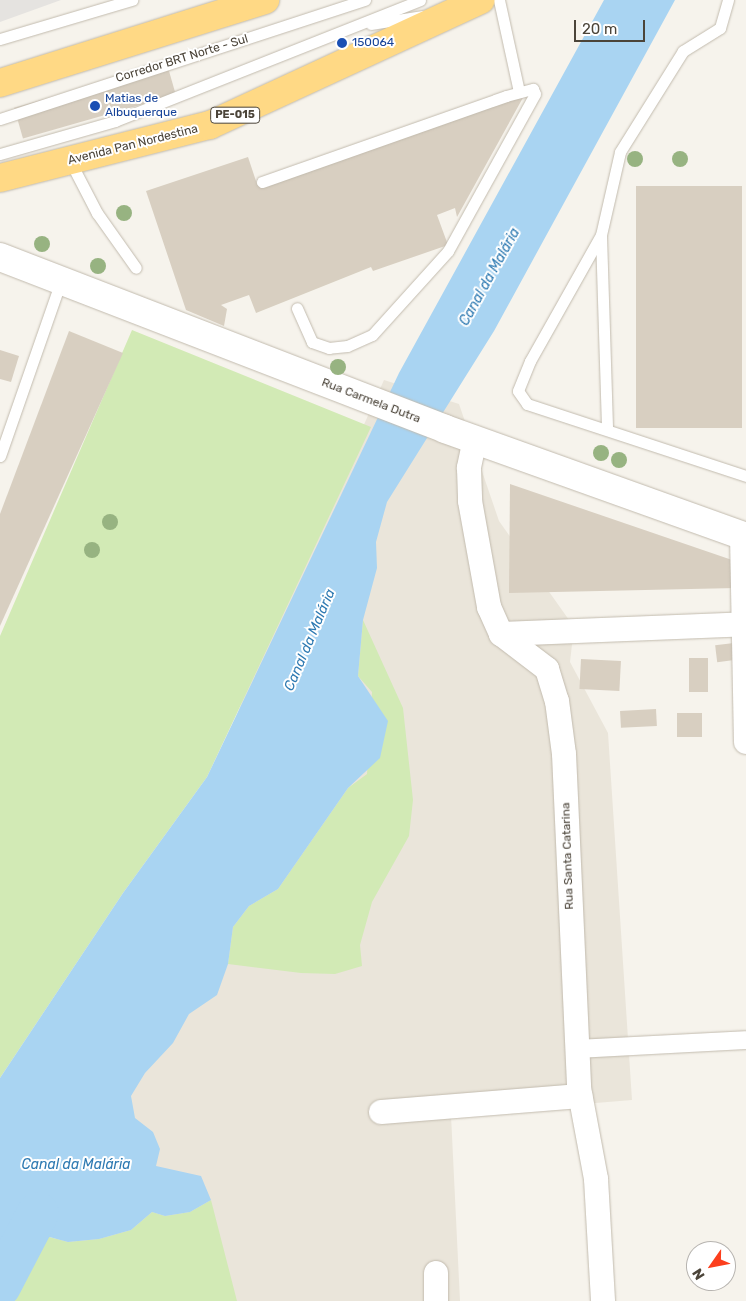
<!DOCTYPE html>
<html>
<head>
<meta charset="utf-8">
<style>
  body { margin:0 }
  #map { position:relative; width:746px; height:1301px; overflow:hidden; background:#f6f3ec; font-family:Rubik,sans-serif }
  div>[style] { position:absolute }
  .residential>* { inset:0; background:#eae5da }
  .green>* { inset:0; background:#d2eab5 }
  .parking>* { inset:0; background:#e5e3e0 }
  .water>* { inset:0; background:#a9d4f2 }
  .river>* { height:42px; margin:-21px; padding:0 21px; transform-origin:21px; border-radius:21px; background:#a9d4f2 }
  .building>* { inset:0; background:#d8cfc1; transform-origin:0 0 }
  .roads { filter:drop-shadow(0 0 1px #c2bbae) drop-shadow(0 0 1px #c2bbae) }
  .service>* { height:11px; margin:-5.5px; padding:0 5.5px; transform-origin:5.5px; border-radius:5.5px; background:#fff }
  .pedestrian>* { height:18px; margin:-9px; padding:0 9px; transform-origin:9px; border-radius:9px; background:#fff }
  .minor>* { height:24px; margin:-12px; padding:0 12px; transform-origin:12px; border-radius:12px; background:#fff }
  .tertiary>* { height:28px; margin:-14px; padding:0 14px; transform-origin:14px; border-radius:14px; background:#fff }
  .trunk>* { height:28px; margin:-14px; padding:0 14px; transform-origin:14px; border-radius:14px; background:#ffd985 }
  .trees>* { width:16px; height:16px; margin:-8px; border-radius:50%; background:#97b381 }
  .dots>* { width:14px; height:14px; translate:-50% -50%; box-sizing:border-box; border:2px solid #fff; border-radius:50% }
  span { translate:-50% -50%; white-space:nowrap; text-align:center; line-height:1.15; -webkit-text-stroke:4px #fff; paint-order:stroke }
  .shield-label span { padding:1px 4px; background:#fff; border:1px solid; border-radius:4px; -webkit-text-stroke-width:0 }
  .shield-label { font-size:11px; color:#4b4439; font-weight:700 }
  .transit-label { font-size:12px; color:#164399 }
  .left { translate:0 -50%; text-align:left }
  .street-label { font-size:12px; color:#4b4439 }
  .water-label { font-size:14px; color:#2e7ab2; font-style:italic }
  .north { position:absolute; left:686px; top:1241px; width:50px; height:50px; box-sizing:border-box; background:#fff; border:1px solid #b7b4b0; border-radius:50%; rotate:237deg; font-size:14px; font-weight:700; line-height:20px; text-align:center; color:#4b4439 }
  .north::after { content:''; display:block; margin:auto; width:18px; height:22px; background:#fc3f1d; clip-path:polygon(50% 0,100% 100%,50% 72%,0 100%) }
  .scale { position:absolute; left:574px; top:20px; width:71px; height:22px; box-sizing:border-box; border:2px solid #4b4439; border-top:0; padding-left:6px; font-size:15px; line-height:18px; white-space:nowrap; color:#4b4439; -webkit-text-stroke:4px #fff; paint-order:stroke }
</style>
</head>
<body>
<div id="map">
  <div class="residential">
    <div style="clip-path:polygon(384px 380px,459px 404px,499px 521px,574px 627px,570px 662px,608px 733px,632px 1100px,451px 1115px,460px 1301px,34px 1301px,250px 678px)"></div>
  </div>
  <div class="green">
    <div style="clip-path:polygon(132px 330px,371px 427px,207px 777px,123px 893px,0 1078px,0 636px)"></div>
    <div style="clip-path:polygon(363px 620px,403px 708px,413px 800px,409px 836px,372px 902px,360px 945px,362px 966px,335px 974px,301px 973px,228px 964px,233px 927px,249px 906px,278px 889px,348px 788px,367px 774px,372px 692px,358px 676px)"></div>
    <div style="clip-path:polygon(211px 1200px,237px 1301px,0 1301px,0 1270px,22px 1260px,42px 1235px,68px 1242px,99px 1239px,131px 1230px,152px 1212px,165px 1216px,190px 1212px)"></div>
  </div>
  <div class="parking">
    <div style="clip-path:polygon(0 0,61px 0,0 22px)"></div>
  </div>
  <div class="water">
    <div style="clip-path:polygon(604px 0,675px 0,494px 331px,387px 502px,376px 542px,377px 568px,363px 620px,358px 676px,388px 721px,380px 758px,348px 788px,278px 889px,249px 906px,233px 927px,228px 964px,217px 995px,189px 1014px,173px 1043px,145px 1073px,131px 1096px,135px 1118px,153px 1132px,160px 1149px,156px 1166px,201px 1176px,211px 1200px,190px 1212px,165px 1216px,152px 1212px,131px 1230px,99px 1239px,68px 1242px,42px 1235px,33px 1254px,0 1270px,0 1078px,123px 893px,207px 777px,399px 373px)"></div>
  </div>
  <div class="river">
    <div style="left:0;top:1286px;width:82px;rotate:-62.5deg"></div>
  </div>
  <div class="building">
    <div style="left:167px;top:64px;width:32px;height:159px;rotate:74deg"></div>
    <div style="clip-path:polygon(525px 94px,457px 217px,455px 208px,437px 215px,448px 245px,373px 271px,371px 267px,256px 313px,249px 295px,221px 305px,227px 309px,224px 326px,186px 310px,146px 191px,248px 157px,257px 184px)"></div>
    <div style="left:636px;top:186px;width:106px;height:242px"></div>
    <div style="clip-path:polygon(69px 331px,123px 353px,0 626px,0 514px)"></div>
    <div style="clip-path:polygon(0 350px,19px 356px,11px 382px,0 379px)"></div>
    <div style="clip-path:polygon(510px 484px,735px 561px,736px 588px,509px 593px)"></div>
    <div style="left:734px;top:643px;width:17px;height:19px;rotate:83deg"></div>
    <div style="left:689px;top:658px;width:19px;height:34px"></div>
    <div style="left:581px;top:659px;width:40px;height:30px;rotate:3deg"></div>
    <div style="left:656px;top:709px;width:17px;height:36px;rotate:87deg"></div>
    <div style="left:702px;top:713px;width:24px;height:25px;rotate:90deg"></div>
  </div>
  <div class="roads">
    <div class="service">
      <div style="left:499px;top:0;width:94px;rotate:77.7deg"></div>
      <div style="left:728px;top:0;width:29px;rotate:106deg"></div>
      <div style="left:720px;top:28px;width:44px;rotate:148.1deg"></div>
      <div style="left:683px;top:51px;width:119px;rotate:122deg"></div>
      <div style="left:620px;top:152px;width:85px;rotate:102.9deg"></div>
      <div style="left:601px;top:235px;width:145px;rotate:119.4deg"></div>
      <div style="left:530px;top:361px;width:32px;rotate:112deg"></div>
      <div style="left:518px;top:391px;width:16px;rotate:55deg"></div>
      <div style="left:527px;top:404px;width:231px;rotate:18.2deg"></div>
      <div style="left:371px;top:24px;width:52px;rotate:-8.9deg"></div>
      <div style="left:0;top:39px;width:138px;rotate:-16.5deg"></div>
      <div style="left:0;top:119px;width:384px;rotate:-18.1deg"></div>
      <div style="left:0;top:154px;width:120px;rotate:-16deg"></div>
      <div style="left:115px;top:121px;width:328px;rotate:-21.6deg"></div>
      <div style="left:70px;top:161px;width:59px;rotate:62.6deg"></div>
      <div style="left:97px;top:213px;width:67px;rotate:54.7deg"></div>
      <div style="left:262px;top:182px;width:259px;rotate:-19.4deg"></div>
      <div style="left:506px;top:96px;width:28px;rotate:-15deg"></div>
      <div style="left:533px;top:89px;width:5px;rotate:68deg"></div>
      <div style="left:535px;top:94px;width:179px;rotate:119deg"></div>
      <div style="left:448px;top:251px;width:113px;rotate:132.1deg"></div>
      <div style="left:372px;top:335px;width:27px;rotate:156deg"></div>
      <div style="left:347px;top:346px;width:18px;rotate:174deg"></div>
      <div style="left:329px;top:348px;width:18px;rotate:-161deg"></div>
      <div style="left:312px;top:342px;width:37px;rotate:-114deg"></div>
      <div style="left:601px;top:236px;width:193px;rotate:88.2deg"></div>
      <div style="left:0;top:456px;width:185px;rotate:-70.8deg"></div>
    </div>
    <div class="pedestrian">
      <div style="left:576px;top:1049px;width:170px;rotate:-3deg"></div>
    </div>
    <div class="minor">
      <div style="left:475px;top:439px;width:30px;rotate:102deg"></div>
      <div style="left:469px;top:468px;width:33px;rotate:88deg"></div>
      <div style="left:470px;top:501px;width:108px;rotate:79.8deg"></div>
      <div style="left:489px;top:607px;width:30px;rotate:66deg"></div>
      <div style="left:501px;top:634px;width:58px;rotate:37.3deg"></div>
      <div style="left:547px;top:669px;width:34px;rotate:73deg"></div>
      <div style="left:557px;top:701px;width:53px;rotate:82.5deg"></div>
      <div style="left:564px;top:754px;width:334px;rotate:87.4deg"></div>
      <div style="left:579px;top:1088px;width:93px;rotate:79.4deg"></div>
      <div style="left:596px;top:1179px;width:122px;rotate:86.7deg"></div>
      <div style="left:742px;top:535px;width:207px;rotate:88.9deg"></div>
      <div style="left:501px;top:634px;width:245px;rotate:-2.3deg"></div>
      <div style="left:381px;top:1112px;width:200px;rotate:-4.6deg"></div>
      <div style="left:436px;top:1301px;width:28px;rotate:-90deg"></div>
    </div>
    <div class="tertiary">
      <div style="left:0;top:257px;width:477px;rotate:21.1deg"></div>
      <div style="left:445px;top:429px;width:320px;rotate:19.7deg"></div>
    </div>
    <div class="trunk">
      <div style="left:0;top:83px;width:278px;rotate:-17.4deg"></div>
      <div style="left:0;top:178px;width:217px;rotate:-14.2deg"></div>
      <div style="left:210px;top:125px;width:298px;rotate:-24.8deg"></div>
    </div>
  </div>
  <div class="trees">
    <div style="left:635px;top:159px"></div>
    <div style="left:680px;top:159px"></div>
    <div style="left:124px;top:213px"></div>
    <div style="left:42px;top:244px"></div>
    <div style="left:98px;top:266px"></div>
    <div style="left:338px;top:367px"></div>
    <div style="left:601px;top:453px"></div>
    <div style="left:619px;top:460px"></div>
    <div style="left:110px;top:522px"></div>
    <div style="left:92px;top:550px"></div>
  </div>
  <div class="dots">
    <div style="left:342px;top:43px;background:#1a4fb4"></div>
    <div style="left:95px;top:106px;background:#1a4fb4"></div>
  </div>
  <div class="shield-label">
    <span style="left:235px;top:115px">PE-015</span>
  </div>
  <div class="transit-label">
    <span class="left" style="left:352px;top:43px">150064</span>
    <span class="left" style="left:105px;top:106px">Matias de<br>Albuquerque</span>
  </div>
  <div class="street-label">
    <span style="left:182px;top:59px;rotate:-17deg">Corredor BRT Norte - Sul</span>
    <span style="left:133px;top:145px;rotate:-14deg">Avenida Pan Nordestina</span>
    <span style="left:371px;top:401px;rotate:21deg">Rua Carmela Dutra</span>
    <span style="left:568px;top:856px;rotate:-92deg">Rua Santa Catarina</span>
  </div>
  <div class="water-label">
    <span style="left:490px;top:277px;rotate:-61deg">Canal da Malária</span>
    <span style="left:310px;top:640px;rotate:-67deg">Canal da Malária</span>
    <span style="left:76px;top:1165px">Canal da Malária</span>
  </div>
  <div class="north">N</div>
  <div class="scale">20 m</div>
</div>
</body>
</html>
